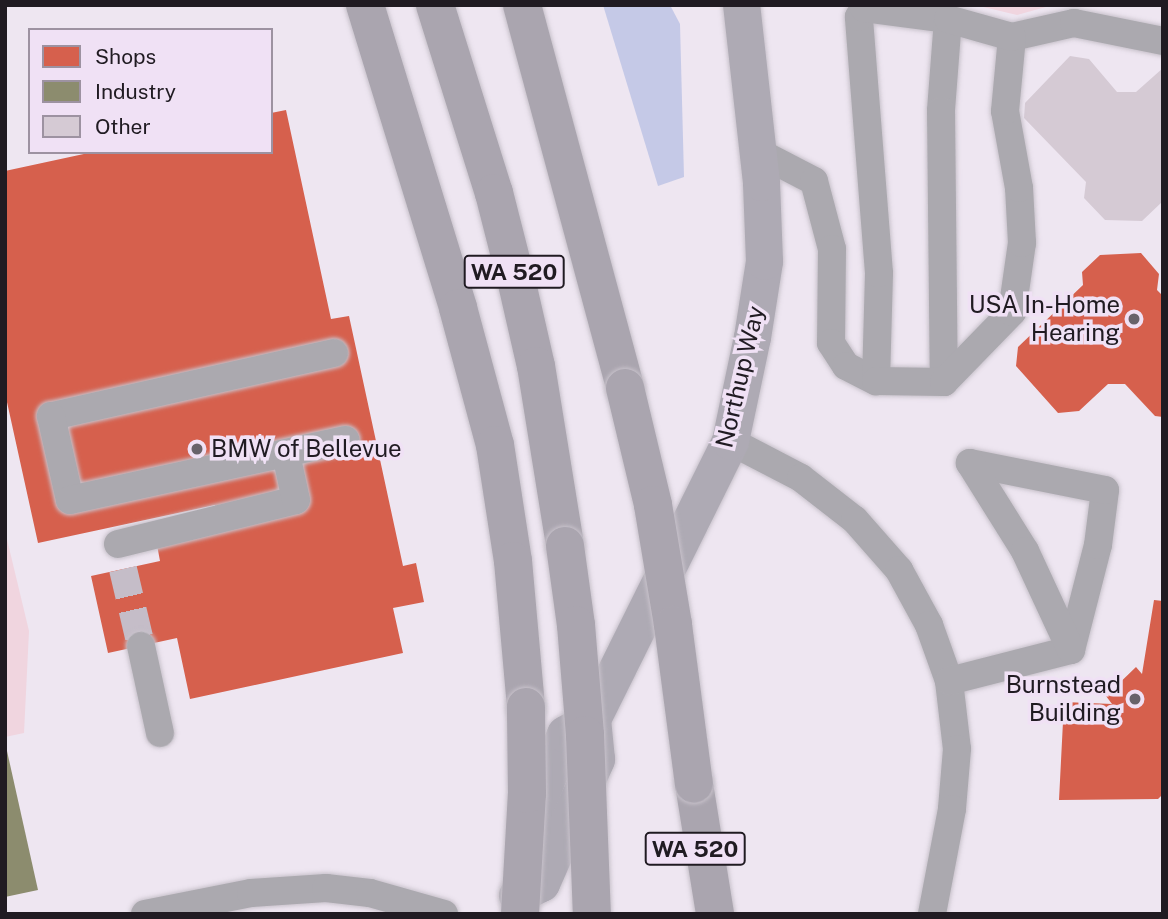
<!DOCTYPE html>
<html>
<head>
<meta charset="utf-8">
<style>
  body { margin:0 }
  #map { position:relative; width:1168px; height:919px; overflow:hidden; background:#eee6f1; font-family:"Public Sans",sans-serif }
  div>[style] { position:absolute }
  .green>* { inset:0; background:#f0d5df }
  .water>* { inset:0; background:#c5c9e7 }
  .shops>* { inset:0; background:#d6604d }
  .industry>* { inset:0; background:#8c8c6e }
  .building>* { inset:0; background:#d5cad4 }
  .minor-tunnel>* { height:28px; margin-top:-14px; transform-origin:0; background:repeating-linear-gradient(90deg,#c5bdc8 0 28px,transparent 0 42px) }
  .roads { filter:drop-shadow(0 0 2px #c8c2cb) drop-shadow(0 0 2px #c8c2cb) }
  .minor>* { height:28px; margin:-14px; padding:0 14px; transform-origin:14px; border-radius:14px; background:#aba9af }
  .major>* { height:37px; margin:-18.5px; padding:0 18.5px; transform-origin:18.5px; border-radius:18.5px; background:#aeaab4 }
  .highway>* { height:38px; margin:-19px; padding:0 19px; transform-origin:19px; border-radius:19px; background:#aaa5af }
  .bridges { filter:drop-shadow(0 0 2px #c8c2cb) drop-shadow(0 0 2px #c8c2cb) }
  .highway-bridge>* { height:38px; margin:-19px; padding:0 19px; transform-origin:19px; border-radius:19px; background:#aaa5af }
  .dots>* { width:19px; height:19px; translate:-50% -50%; box-sizing:border-box; border:4px solid #f0e1f5; border-radius:50% }
  span { translate:-50% -50%; white-space:nowrap; text-align:center; line-height:1.15; -webkit-text-stroke:7px #f0e1f5; paint-order:stroke }
  .shield-label span { padding:2px 5px; background:#f0e1f5; border:2px solid; border-radius:5px; -webkit-text-stroke-width:0 }
  .shield-label { font-size:23px; color:#201b22; font-weight:700 }
  .poi-label { font-size:24px; color:#201b22 }
  .right { translate:-100% -50%; text-align:right }
  .left { translate:0 -50%; text-align:left }
  .street-label { font-size:24px; color:#201b22 }
  .frame { position:absolute; inset:0; border:7px solid #201b22; pointer-events:none }
  .legend { position:absolute; left:28px; top:28px; width:245px; height:126px; box-sizing:border-box; background:#f0e1f5; border:2px solid #9d92a1; margin:0; padding:9px 12px; list-style:none; font-size:21px; color:#201b22 }
  .legend li { display:flex; align-items:center; gap:14px; height:35px }
  .legend b { width:35px; border:2px solid #9d92a1 }
</style>
</head>
<body>
<div id="map">
  <div class="green">
    <div style="clip-path:polygon(975px 5px,1053px 5px,1017px 15px)"></div>
    <div style="clip-path:polygon(5px 531px,29px 631px,24px 733px,5px 737px)"></div>
  </div>
  <div class="water">
    <div style="clip-path:polygon(603px 5px,670px 5px,680px 24px,684px 177px,658px 186px)"></div>
  </div>
  <div class="shops">
    <div style="clip-path:polygon(286px 110px,331px 319px,349px 316px,403px 566px,416px 563px,424px 602px,393px 608px,403px 653px,190px 699px,177px 638px,108px 653px,91px 576px,160px 561px,157px 545px,221px 531px,215px 505px,38px 543px,5px 393px,5px 171px,93px 152px,271px 152px,271px 113px)"></div>
    <div style="clip-path:polygon(1141px 253px,1159px 274px,1157px 290px,1163px 296px,1163px 417px,1155px 416px,1125px 384px,1108px 384px,1079px 411px,1058px 413px,1016px 366px,1018px 347px,1083px 285px,1082px 272px,1100px 255px)"></div>
    <div style="clip-path:polygon(1154px 600px,1163px 601px,1163px 794px,1158px 799px,1059px 800px,1064px 702px,1112px 704px,1106px 696px,1136px 667px,1142px 674px)"></div>
  </div>
  <div class="industry">
    <div style="clip-path:polygon(5px 742px,38px 890px,5px 897px)"></div>
  </div>
  <div class="building">
    <div style="clip-path:polygon(1070px 56px,1089px 59px,1117px 92px,1136px 92px,1163px 68px,1162px 202px,1142px 221px,1105px 220px,1084px 198px,1086px 182px,1024px 118px,1025px 103px)"></div>
  </div>
  <div class="minor-tunnel">
    <div style="left:123px;top:569px;width:79px;rotate:76.8deg"></div>
  </div>
  <div class="roads">
    <div class="minor">
      <div style="left:1012px;top:37px;width:64px;rotate:-12.7deg"></div>
      <div style="left:1074px;top:23px;width:91px;rotate:11.4deg"></div>
      <div style="left:758px;top:152px;width:63px;rotate:27.4deg"></div>
      <div style="left:814px;top:181px;width:70px;rotate:75.2deg"></div>
      <div style="left:832px;top:249px;width:94px;rotate:90.6deg"></div>
      <div style="left:831px;top:343px;width:27px;rotate:57deg"></div>
      <div style="left:846px;top:366px;width:34px;rotate:27deg"></div>
      <div style="left:876px;top:381px;width:108px;rotate:-88.4deg"></div>
      <div style="left:879px;top:273px;width:257px;rotate:-94.5deg"></div>
      <div style="left:859px;top:17px;width:10px;rotate:-61deg"></div>
      <div style="left:864px;top:8px;width:85px;rotate:7.5deg"></div>
      <div style="left:948px;top:19px;width:92px;rotate:94.4deg"></div>
      <div style="left:941px;top:111px;width:271px;rotate:89.4deg"></div>
      <div style="left:944px;top:382px;width:68px;rotate:-179.2deg"></div>
      <div style="left:334px;top:353px;width:290px;rotate:167.4deg"></div>
      <div style="left:51px;top:416px;width:86px;rotate:77.3deg"></div>
      <div style="left:70px;top:500px;width:282px;rotate:-12.3deg"></div>
      <div style="left:944px;top:382px;width:98px;rotate:-45.8deg"></div>
      <div style="left:1012px;top:312px;width:70px;rotate:-81.8deg"></div>
      <div style="left:1022px;top:243px;width:55px;rotate:-93.1deg"></div>
      <div style="left:1019px;top:188px;width:78px;rotate:-100.3deg"></div>
      <div style="left:1005px;top:111px;width:74px;rotate:-84.6deg"></div>
      <div style="left:1012px;top:37px;width:66px;rotate:-164.3deg"></div>
      <div style="left:730px;top:441px;width:80px;rotate:27.5deg"></div>
      <div style="left:801px;top:478px;width:68px;rotate:37.9deg"></div>
      <div style="left:855px;top:520px;width:67px;rotate:48.7deg"></div>
      <div style="left:899px;top:570px;width:63px;rotate:61.4deg"></div>
      <div style="left:929px;top:625px;width:59px;rotate:70.3deg"></div>
      <div style="left:949px;top:681px;width:68px;rotate:83.3deg"></div>
      <div style="left:957px;top:749px;width:60px;rotate:94.8deg"></div>
      <div style="left:952px;top:809px;width:107px;rotate:100.8deg"></div>
      <div style="left:118px;top:544px;width:183px;rotate:-13.9deg"></div>
      <div style="left:296px;top:500px;width:47px;rotate:-102.3deg"></div>
      <div style="left:141px;top:646px;width:89px;rotate:77.7deg"></div>
      <div style="left:949px;top:681px;width:126px;rotate:-14.3deg"></div>
      <div style="left:1071px;top:650px;width:108px;rotate:-75.6deg"></div>
      <div style="left:1098px;top:545px;width:55px;rotate:-82.7deg"></div>
      <div style="left:1105px;top:490px;width:138px;rotate:-168.7deg"></div>
      <div style="left:970px;top:463px;width:104px;rotate:58deg"></div>
      <div style="left:1025px;top:551px;width:109px;rotate:65.1deg"></div>
      <div style="left:145px;top:914px;width:108px;rotate:-11.2deg"></div>
      <div style="left:251px;top:893px;width:75px;rotate:-3.8deg"></div>
      <div style="left:326px;top:888px;width:44px;rotate:6.5deg"></div>
      <div style="left:370px;top:893px;width:77px;rotate:15.8deg"></div>
    </div>
    <div class="major">
      <div style="left:528px;top:825px;width:98px;rotate:-67.9deg"></div>
      <div style="left:565px;top:734px;width:31px;rotate:-29deg"></div>
      <div style="left:517px;top:895px;width:27px;rotate:-27deg"></div>
      <div style="left:541px;top:883px;width:136px;rotate:-66.1deg"></div>
      <div style="left:596px;top:759px;width:40px;rotate:-95.7deg"></div>
      <div style="left:592px;top:719px;width:310px;rotate:-63.6deg"></div>
      <div style="left:730px;top:441px;width:106px;rotate:-78.1deg"></div>
      <div style="left:752px;top:337px;width:77px;rotate:-81deg"></div>
      <div style="left:764px;top:261px;width:79px;rotate:-92.2deg"></div>
      <div style="left:761px;top:182px;width:178px;rotate:-96.4deg"></div>
    </div>
    <div class="highway">
      <div style="left:365px;top:5px;width:317px;rotate:72.9deg"></div>
      <div style="left:458px;top:308px;width:142px;rotate:74.9deg"></div>
      <div style="left:495px;top:445px;width:117px;rotate:81.2deg"></div>
      <div style="left:513px;top:561px;width:147px;rotate:84.9deg"></div>
      <div style="left:435px;top:5px;width:197px;rotate:72.6deg"></div>
      <div style="left:494px;top:193px;width:89px;rotate:75.7deg"></div>
      <div style="left:516px;top:279px;width:89px;rotate:77.1deg"></div>
      <div style="left:536px;top:366px;width:182px;rotate:80.8deg"></div>
      <div style="left:522px;top:5px;width:397px;rotate:74.9deg"></div>
      <div style="left:694px;top:784px;width:132px;rotate:80.8deg"></div>
    </div>
  </div>
  <div class="bridges">
    <div class="highway-bridge">
      <div style="left:625px;top:388px;width:120px;rotate:76.5deg"></div>
      <div style="left:653px;top:505px;width:122px;rotate:80.5deg"></div>
      <div style="left:673px;top:625px;width:160px;rotate:82.5deg"></div>
      <div style="left:565px;top:546px;width:80px;rotate:82.1deg"></div>
      <div style="left:576px;top:625px;width:110px;rotate:85.3deg"></div>
      <div style="left:585px;top:735px;width:179px;rotate:87.8deg"></div>
      <div style="left:520px;top:914px;width:120px;rotate:-86.7deg"></div>
      <div style="left:527px;top:794px;width:87px;rotate:-90.7deg"></div>
    </div>
  </div>
  <div class="dots">
    <div style="left:1134px;top:319px;background:#68626a"></div>
    <div style="left:197px;top:449px;background:#68626a"></div>
    <div style="left:1135px;top:699px;background:#68626a"></div>
  </div>
  <div class="shield-label">
    <span style="left:514px;top:272px">WA 520</span>
    <span style="left:695px;top:849px">WA 520</span>
  </div>
  <div class="poi-label">
    <span class="right" style="left:1120px;top:319px">USA In-Home<br>Hearing</span>
    <span class="left" style="left:211px;top:449px">BMW of Bellevue</span>
    <span class="right" style="left:1121px;top:699px">Burnstead<br>Building</span>
  </div>
  <div class="street-label">
    <span style="left:740px;top:377px;rotate:-77deg">Northup Way</span>
  </div>
  <div class="frame"></div>
  <ul class="legend">
  <li><b style="height:19px;background:#d6604d"></b>Shops</li>
  <li><b style="height:19px;background:#8c8c6e"></b>Industry</li>
  <li><b style="height:19px;background:#d5cad4"></b>Other</li>
  </ul>
</div>
</body>
</html>
